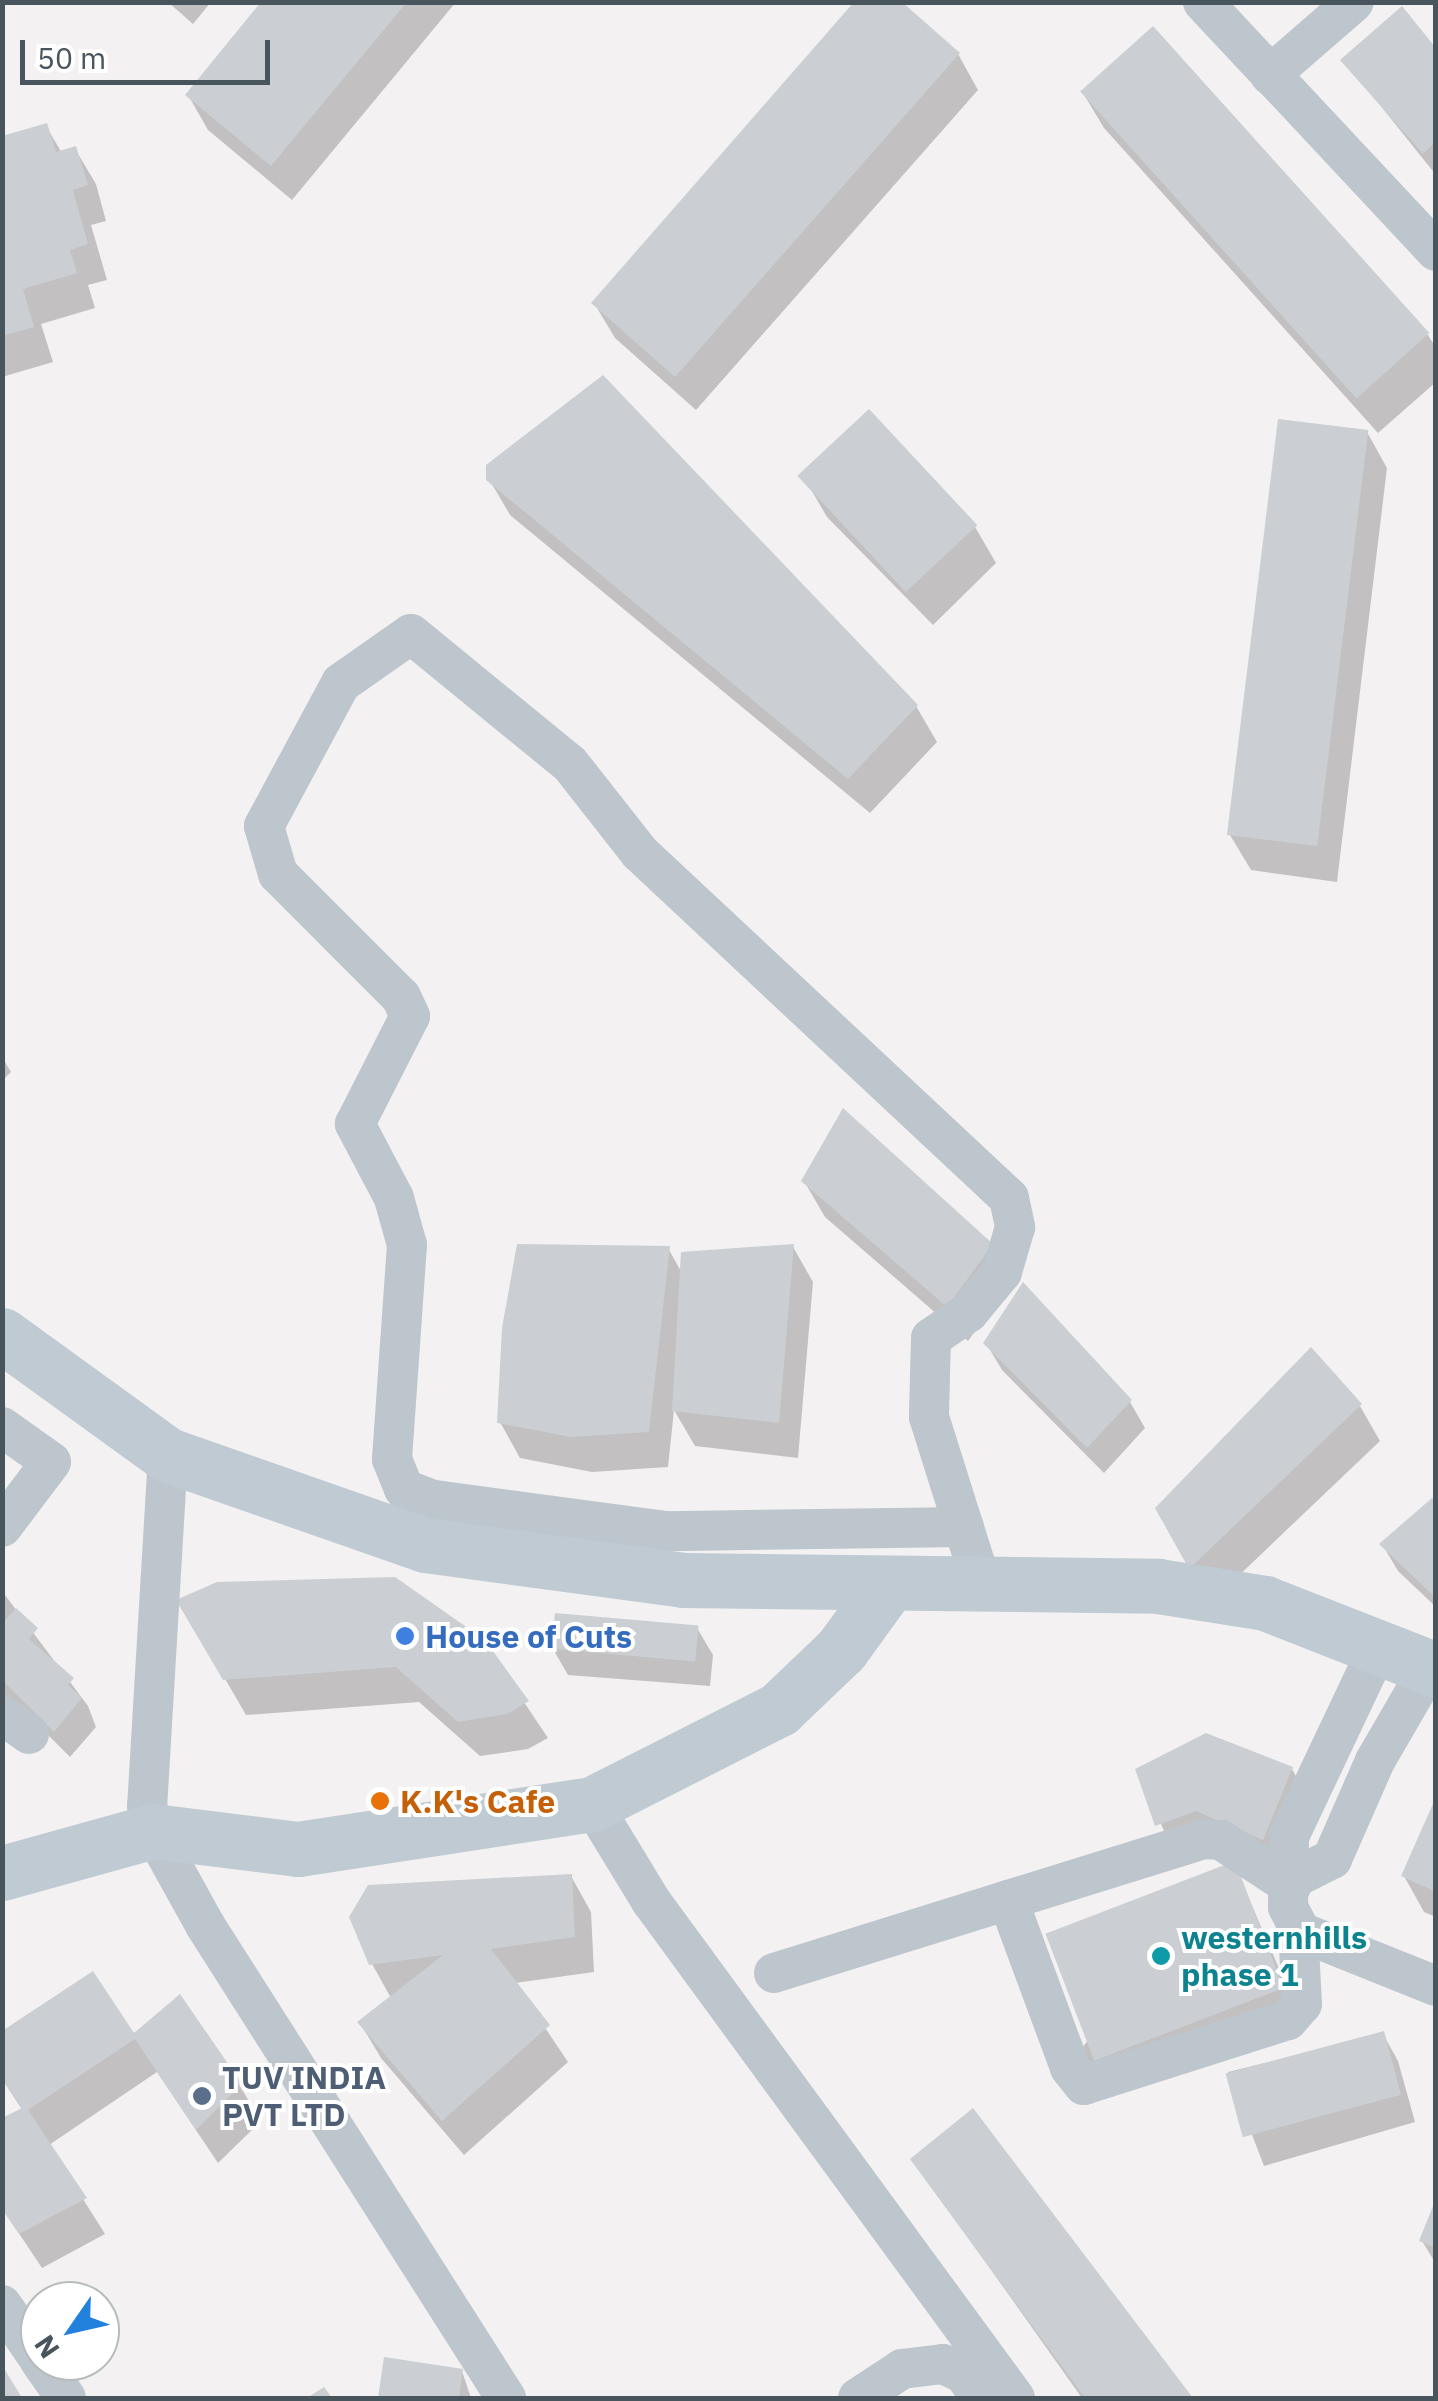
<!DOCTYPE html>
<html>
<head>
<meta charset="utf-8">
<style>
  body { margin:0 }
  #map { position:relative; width:1438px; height:2401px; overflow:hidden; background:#f3f1f1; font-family:"IBM Plex Sans",sans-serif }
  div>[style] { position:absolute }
  .shadow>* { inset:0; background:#0003 }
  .building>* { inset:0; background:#cbced3; transform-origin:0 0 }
  .street>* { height:40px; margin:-20px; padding:0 20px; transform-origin:20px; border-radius:20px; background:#bdc6cc }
  .secondary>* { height:55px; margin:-27.5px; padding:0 27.5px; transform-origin:27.5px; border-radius:27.5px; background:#bfcad3 }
  .dots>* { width:28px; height:28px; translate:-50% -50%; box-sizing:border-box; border:5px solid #fff; border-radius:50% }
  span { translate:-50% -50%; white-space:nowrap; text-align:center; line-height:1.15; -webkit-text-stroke:8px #fff; paint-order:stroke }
  .shop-label { font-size:32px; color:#366cbe; font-weight:700 }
  .left { translate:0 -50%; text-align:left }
  .food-label { font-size:32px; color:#c56008; font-weight:700 }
  .culture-label { font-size:32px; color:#0d838f; font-weight:700 }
  .service-label { font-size:32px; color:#4e5e75; font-weight:700 }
  .frame { position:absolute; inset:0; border:5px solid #49555d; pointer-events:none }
  .north { position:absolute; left:20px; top:2281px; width:100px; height:100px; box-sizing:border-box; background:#fff; border:2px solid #b6bbbe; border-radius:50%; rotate:236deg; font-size:28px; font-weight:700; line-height:40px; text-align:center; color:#49555d }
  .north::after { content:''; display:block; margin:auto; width:35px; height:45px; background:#2181dc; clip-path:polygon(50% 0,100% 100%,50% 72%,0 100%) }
  .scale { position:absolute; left:20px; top:40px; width:250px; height:45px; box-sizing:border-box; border:5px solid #49555d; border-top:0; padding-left:12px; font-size:30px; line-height:35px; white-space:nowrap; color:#49555d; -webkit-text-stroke:8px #fff; paint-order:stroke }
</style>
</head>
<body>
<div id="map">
  <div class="shadow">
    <div style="clip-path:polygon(168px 2px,211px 2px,193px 24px)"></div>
    <div style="clip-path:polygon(264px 2px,456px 2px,292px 200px,208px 130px,188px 95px)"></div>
    <div style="clip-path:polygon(1436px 52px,1436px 175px,1344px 60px)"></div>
    <div style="clip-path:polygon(958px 54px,978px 90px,696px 410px,615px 338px,594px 303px)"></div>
    <div style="clip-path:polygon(1083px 93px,1428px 335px,1436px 348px,1436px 382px,1378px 433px,1104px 128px)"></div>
    <div style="clip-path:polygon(46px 126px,62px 153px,75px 149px,96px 184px,106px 221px,91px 225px,107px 280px,88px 285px,95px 308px,41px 324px,53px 362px,2px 377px,2px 139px)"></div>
    <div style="clip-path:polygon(1367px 432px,1387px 468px,1337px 882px,1251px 870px,1230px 835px)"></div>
    <div style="clip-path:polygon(489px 479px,916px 706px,937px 742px,870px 813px,510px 515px)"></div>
    <div style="clip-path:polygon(806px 481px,975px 527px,996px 563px,933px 625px,827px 517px)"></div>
    <div style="clip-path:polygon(2px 1057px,11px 1072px,2px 1081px)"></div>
    <div style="clip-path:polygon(804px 1181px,991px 1246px,1011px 1281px,968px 1341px,825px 1217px)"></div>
    <div style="clip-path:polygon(793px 1247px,813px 1282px,798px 1458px,695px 1446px,674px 1410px,668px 1467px,592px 1472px,520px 1458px,500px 1422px,668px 1248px,682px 1273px)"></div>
    <div style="clip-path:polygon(986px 1343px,1130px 1402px,1145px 1428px,1104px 1473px,1002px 1370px)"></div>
    <div style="clip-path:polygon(1360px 1406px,1380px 1441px,1211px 1602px,1158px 1508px)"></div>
    <div style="clip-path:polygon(1436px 1504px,1436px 1607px,1398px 1571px,1382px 1544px)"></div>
    <div style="clip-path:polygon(2px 1591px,88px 1706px,96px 1727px,70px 1757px,14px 1701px,2px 1711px)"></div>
    <div style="clip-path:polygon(180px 1601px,483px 1641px,548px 1738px,528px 1749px,480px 1756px,419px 1702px,246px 1715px)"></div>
    <div style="clip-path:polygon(697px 1628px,713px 1655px,710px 1686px,568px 1675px,553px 1649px)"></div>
    <div style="clip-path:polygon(1292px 1769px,1307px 1796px,1279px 1865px,1173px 1852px,1138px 1770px)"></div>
    <div style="clip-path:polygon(1436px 1803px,1436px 1917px,1424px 1912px,1404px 1876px)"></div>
    <div style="clip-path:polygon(1234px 1864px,1303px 2024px,1096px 2090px,1076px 2055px)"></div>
    <div style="clip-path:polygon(571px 1876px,591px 1912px,594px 1972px,515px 1983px,568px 2062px,464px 2155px,381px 2058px,360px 2023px,391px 1998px,372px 1964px)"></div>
    <div style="clip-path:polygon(1383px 2034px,1398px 2061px,1415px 2122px,1264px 2166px,1228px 2072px)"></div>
    <div style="clip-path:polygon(134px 2036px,240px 2086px,261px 2121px,218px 2163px,157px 2072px,49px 2145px,105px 2234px,42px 2268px,2px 2208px,23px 2111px,2px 2079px)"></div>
    <div style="clip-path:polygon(972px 2112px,1190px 2398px,1082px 2398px,913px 2160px)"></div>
    <div style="clip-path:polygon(1436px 2207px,1436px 2264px,1422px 2241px)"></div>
    <div style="clip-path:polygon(386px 2360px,462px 2371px,471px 2398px,381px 2398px)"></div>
  </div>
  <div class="building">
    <div style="clip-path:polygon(261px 2px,407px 2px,271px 166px,185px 95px)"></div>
    <div style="clip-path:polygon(854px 2px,902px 2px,960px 53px,675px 377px,591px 303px)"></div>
    <div style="clip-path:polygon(1402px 6px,1436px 48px,1436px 141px,1423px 154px,1340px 60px)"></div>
    <div style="left:1153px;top:26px;width:413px;height:98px;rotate:48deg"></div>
    <div style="clip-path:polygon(47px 123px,56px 152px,76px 146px,88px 185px,73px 190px,88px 244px,70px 250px,77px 273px,23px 289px,34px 327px,2px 336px,2px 136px)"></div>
    <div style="clip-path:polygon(603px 375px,918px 705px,848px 779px,486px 480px,486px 465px)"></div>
    <div style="left:869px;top:409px;width:159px;height:98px;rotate:47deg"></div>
    <div style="left:1278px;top:419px;width:91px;height:419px;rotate:7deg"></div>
    <div style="clip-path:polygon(843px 1108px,993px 1244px,947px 1307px,801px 1181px)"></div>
    <div style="clip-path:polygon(517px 1244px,670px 1246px,649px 1432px,571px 1437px,497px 1423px,502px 1328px)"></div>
    <div style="clip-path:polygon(794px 1244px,779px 1423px,672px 1411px,681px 1252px)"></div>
    <div style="clip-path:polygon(1023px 1282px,1132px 1400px,1087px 1448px,983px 1343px)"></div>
    <div style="clip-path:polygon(1311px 1347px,1362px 1404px,1189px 1569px,1155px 1508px)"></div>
    <div style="clip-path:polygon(1432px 1498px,1436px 1501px,1436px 1598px,1379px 1544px)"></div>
    <div style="clip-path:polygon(395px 1577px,485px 1640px,529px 1701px,507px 1714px,458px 1722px,396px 1667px,223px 1680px,176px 1600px,217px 1582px)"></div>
    <div style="clip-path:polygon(16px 1608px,38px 1628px,29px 1639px,74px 1678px,68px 1685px,82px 1698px,54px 1732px,2px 1680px,2px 1624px)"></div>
    <div style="left:555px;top:1613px;width:144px;height:36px;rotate:5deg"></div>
    <div style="clip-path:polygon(1206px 1733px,1293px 1767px,1263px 1840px,1196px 1811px,1155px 1826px,1135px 1769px)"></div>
    <div style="clip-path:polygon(1436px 1797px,1436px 1892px,1401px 1876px)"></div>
    <div style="left:1235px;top:1861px;width:136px;height:203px;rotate:69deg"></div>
    <div style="clip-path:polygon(572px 1874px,575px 1937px,491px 1949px,550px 2025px,442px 2121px,357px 2022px,443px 1955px,369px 1965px,349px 1917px,368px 1885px)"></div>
    <div style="clip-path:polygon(93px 1971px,134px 2033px,180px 1994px,242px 2084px,196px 2130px,135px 2039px,28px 2110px,87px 2198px,19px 2234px,2px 2209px,2px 2118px,22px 2108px,2px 2079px,2px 2031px)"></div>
    <div style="left:1384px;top:2031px;width:66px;height:164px;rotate:75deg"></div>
    <div style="clip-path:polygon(973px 2108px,1193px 2398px,1085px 2398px,910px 2159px)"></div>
    <div style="clip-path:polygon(1435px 2201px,1436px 2201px,1436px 2248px,1419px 2241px)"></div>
    <div style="clip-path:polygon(384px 2357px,463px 2369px,459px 2398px,378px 2398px)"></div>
    <div style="clip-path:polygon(2px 2365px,22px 2398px,2px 2398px)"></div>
    <div style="clip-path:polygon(324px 2387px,332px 2398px,307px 2398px)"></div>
  </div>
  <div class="street">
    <div style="left:1203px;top:2px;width:341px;rotate:46.9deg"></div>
    <div style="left:1270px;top:75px;width:111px;rotate:-41deg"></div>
    <div style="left:2px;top:1427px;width:60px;rotate:35.5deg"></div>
    <div style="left:51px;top:1462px;width:81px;rotate:127deg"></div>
    <div style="left:168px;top:1455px;width:351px;rotate:93.4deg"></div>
    <div style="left:147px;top:1805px;width:27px;rotate:77deg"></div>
    <div style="left:153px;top:1831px;width:107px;rotate:61deg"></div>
    <div style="left:205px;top:1925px;width:561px;rotate:57.53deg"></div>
    <div style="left:964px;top:1527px;width:298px;rotate:179.2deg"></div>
    <div style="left:666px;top:1531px;width:235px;rotate:-172.4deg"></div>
    <div style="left:433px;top:1500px;width:31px;rotate:-159deg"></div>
    <div style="left:404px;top:1489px;width:32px;rotate:-112deg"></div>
    <div style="left:392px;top:1459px;width:215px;rotate:-86deg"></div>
    <div style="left:407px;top:1245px;width:49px;rotate:-105.5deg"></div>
    <div style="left:394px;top:1198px;width:84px;rotate:-117.8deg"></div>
    <div style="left:355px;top:1124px;width:121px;rotate:-63deg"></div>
    <div style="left:410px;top:1016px;width:21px;rotate:-115deg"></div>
    <div style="left:401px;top:997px;width:174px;rotate:-135deg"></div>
    <div style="left:278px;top:874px;width:50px;rotate:-106.3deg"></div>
    <div style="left:264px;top:826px;width:162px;rotate:-61.7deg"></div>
    <div style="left:341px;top:683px;width:85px;rotate:-35deg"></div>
    <div style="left:411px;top:634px;width:205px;rotate:39.3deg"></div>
    <div style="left:570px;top:764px;width:113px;rotate:51.8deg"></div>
    <div style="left:640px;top:853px;width:505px;rotate:43.07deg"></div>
    <div style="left:1009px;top:1198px;width:30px;rotate:78deg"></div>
    <div style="left:1015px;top:1227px;width:47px;rotate:106.1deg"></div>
    <div style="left:1002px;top:1272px;width:52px;rotate:129.5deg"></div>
    <div style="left:969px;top:1312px;width:46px;rotate:145.6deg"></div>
    <div style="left:931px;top:1338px;width:79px;rotate:91.5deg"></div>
    <div style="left:929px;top:1417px;width:176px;rotate:72.5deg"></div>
    <div style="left:1379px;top:1646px;width:210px;rotate:115.3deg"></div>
    <div style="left:1289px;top:1836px;width:71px;rotate:90.8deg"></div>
    <div style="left:1288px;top:1907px;width:28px;rotate:63deg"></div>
    <div style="left:1301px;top:1932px;width:145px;rotate:21.8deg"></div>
    <div style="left:2px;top:1715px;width:33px;rotate:35deg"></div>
    <div style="left:592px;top:1804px;width:114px;rotate:58.7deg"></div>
    <div style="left:651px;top:1901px;width:616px;rotate:53.78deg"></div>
    <div style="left:1292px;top:1879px;width:45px;rotate:-26.6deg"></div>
    <div style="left:1332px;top:1859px;width:107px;rotate:-66.3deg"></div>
    <div style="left:1375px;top:1761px;width:108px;rotate:-59.9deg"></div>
    <div style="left:1008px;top:1900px;width:179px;rotate:69.7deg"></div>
    <div style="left:1070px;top:2068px;width:22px;rotate:51deg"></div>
    <div style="left:1084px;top:2085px;width:214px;rotate:-17.7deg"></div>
    <div style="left:1288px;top:2020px;width:21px;rotate:-49deg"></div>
    <div style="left:1302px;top:2004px;width:76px;rotate:-93deg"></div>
    <div style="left:774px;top:1973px;width:449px;rotate:-17.3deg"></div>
    <div style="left:1203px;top:1839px;width:18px;rotate:3deg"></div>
    <div style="left:1221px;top:1840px;width:84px;rotate:33.3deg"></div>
    <div style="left:2px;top:2305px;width:67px;rotate:55.4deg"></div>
    <div style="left:40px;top:2361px;width:45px;rotate:54.9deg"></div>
    <div style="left:858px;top:2398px;width:53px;rotate:-33.4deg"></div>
    <div style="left:902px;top:2369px;width:41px;rotate:-7deg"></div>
    <div style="left:943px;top:2364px;width:23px;rotate:25deg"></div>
    <div style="left:964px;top:2374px;width:29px;rotate:55deg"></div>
  </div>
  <div class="secondary">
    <div style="left:2px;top:1335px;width:205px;rotate:35.9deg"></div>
    <div style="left:168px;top:1455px;width:272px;rotate:19.3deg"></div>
    <div style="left:425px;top:1545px;width:260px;rotate:7.7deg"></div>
    <div style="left:683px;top:1580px;width:475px;rotate:0.7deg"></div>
    <div style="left:1158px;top:1586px;width:108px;rotate:9deg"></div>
    <div style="left:1265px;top:1603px;width:184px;rotate:21.4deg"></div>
    <div style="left:2px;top:1873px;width:157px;rotate:-15.5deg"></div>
    <div style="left:153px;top:1831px;width:146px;rotate:7.1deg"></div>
    <div style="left:298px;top:1849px;width:297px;rotate:-8.7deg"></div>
    <div style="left:592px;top:1804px;width:210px;rotate:-26.9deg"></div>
    <div style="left:779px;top:1709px;width:86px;rotate:-43.6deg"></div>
    <div style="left:841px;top:1650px;width:82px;rotate:-54deg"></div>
  </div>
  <div class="dots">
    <div style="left:405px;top:1636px;background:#3f7fe0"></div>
    <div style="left:380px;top:1801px;background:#e8710a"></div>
    <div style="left:1161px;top:1956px;background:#0f9aa8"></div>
    <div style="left:202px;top:2096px;background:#5c6f8a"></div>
  </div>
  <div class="shop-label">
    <span class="left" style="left:425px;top:1636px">House of Cuts</span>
  </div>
  <div class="food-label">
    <span class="left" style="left:400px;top:1801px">K.K's Cafe</span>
  </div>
  <div class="culture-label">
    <span class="left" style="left:1181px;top:1956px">westernhills<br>phase 1</span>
  </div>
  <div class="service-label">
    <span class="left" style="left:222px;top:2096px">TUV INDIA<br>PVT LTD</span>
  </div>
  <div class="frame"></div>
  <div class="north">N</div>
  <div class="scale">50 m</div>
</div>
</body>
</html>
